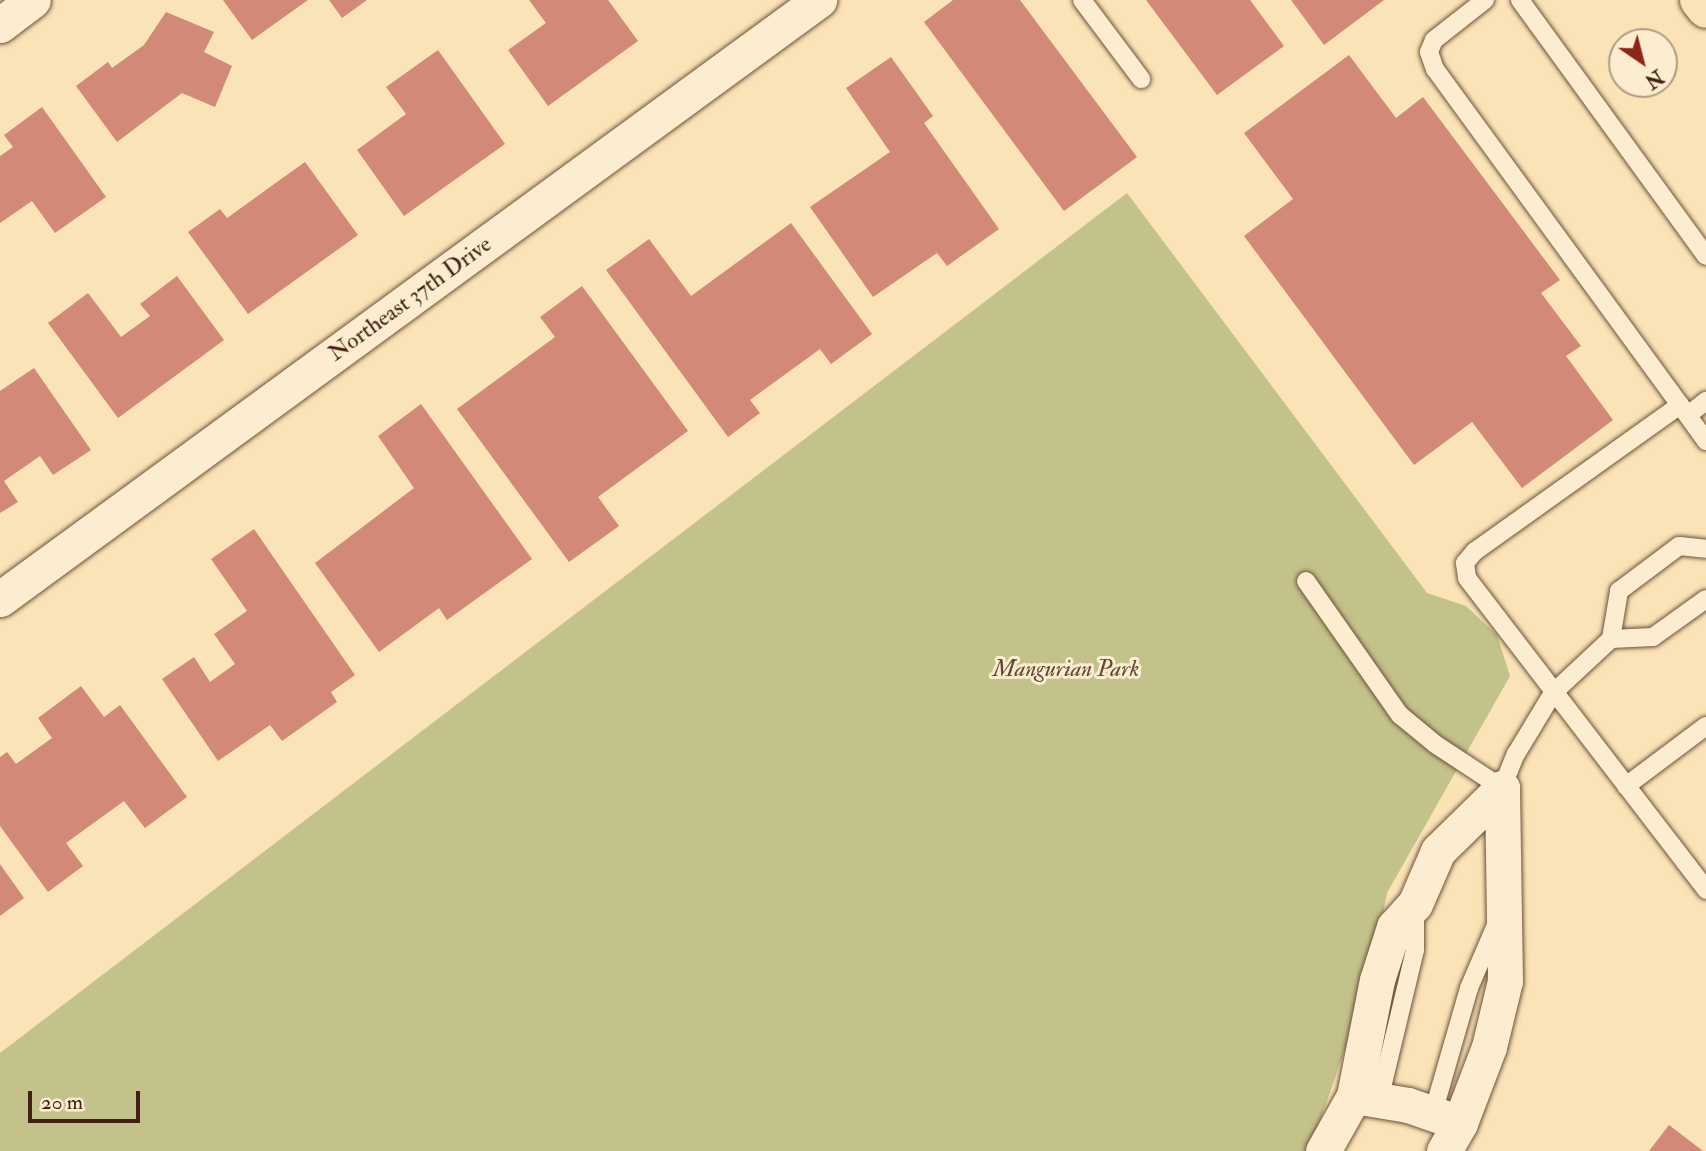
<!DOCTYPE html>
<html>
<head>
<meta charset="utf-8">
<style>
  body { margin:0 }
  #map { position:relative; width:1706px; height:1151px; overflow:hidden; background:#fae3b6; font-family:"IM FELL Double Pica",serif }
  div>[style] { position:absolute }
  .green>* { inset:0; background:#c3c28a }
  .building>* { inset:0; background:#d38977 }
  .roads { filter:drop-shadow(0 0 2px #70513b) drop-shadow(0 0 2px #70513b) }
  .service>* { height:18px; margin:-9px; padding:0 9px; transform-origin:9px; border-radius:9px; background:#fcedd0 }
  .minor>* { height:35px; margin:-17.5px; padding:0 17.5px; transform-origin:17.5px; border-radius:17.5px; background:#fcedd0 }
  .primary>* { height:38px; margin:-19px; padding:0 19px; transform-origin:19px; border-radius:19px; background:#fae3b6 }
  span { translate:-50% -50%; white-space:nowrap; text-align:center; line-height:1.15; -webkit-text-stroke:6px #fcedd0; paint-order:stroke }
  .street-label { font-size:23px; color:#422012 }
  .park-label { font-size:23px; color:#624830; font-style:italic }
  .north { position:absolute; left:1608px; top:28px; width:70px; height:70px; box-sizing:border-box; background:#fcedd0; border:2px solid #b29b84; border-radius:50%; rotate:145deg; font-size:19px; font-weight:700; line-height:28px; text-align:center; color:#422012 }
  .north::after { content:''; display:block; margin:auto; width:24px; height:32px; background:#8f2418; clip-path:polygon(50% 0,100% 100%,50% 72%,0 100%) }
  .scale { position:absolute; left:28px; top:1091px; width:112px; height:32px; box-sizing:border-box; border:4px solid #422012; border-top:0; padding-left:9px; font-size:21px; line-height:24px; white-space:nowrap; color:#422012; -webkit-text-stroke:5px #fcedd0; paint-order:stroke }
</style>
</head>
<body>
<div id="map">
  <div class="green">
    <div style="clip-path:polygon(1127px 193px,1427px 593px,1466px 606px,1497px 635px,1510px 676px,1387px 893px,1371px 976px,1311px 1146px,1322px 1151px,0 1151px,0 1053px)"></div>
  </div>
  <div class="building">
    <div style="clip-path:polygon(223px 0,308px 0,252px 40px)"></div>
    <div style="clip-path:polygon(329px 0,367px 0,342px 18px)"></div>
    <div style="clip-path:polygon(529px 0,608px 0,638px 41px,548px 106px,508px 50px,546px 23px)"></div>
    <div style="clip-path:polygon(953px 0,1020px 0,1137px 157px,1064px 211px,924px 22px)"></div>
    <div style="clip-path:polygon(1146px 0,1250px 0,1284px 46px,1217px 95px)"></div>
    <div style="clip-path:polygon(1291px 0,1384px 0,1324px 45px)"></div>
    <div style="clip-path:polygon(166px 12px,214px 32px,204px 52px,232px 66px,215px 107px,182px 93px,117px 142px,76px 86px,108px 62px,112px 68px,144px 45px)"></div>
    <div style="clip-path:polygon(438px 50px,505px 144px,404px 216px,357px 150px,406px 114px,386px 87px)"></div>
    <div style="clip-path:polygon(1349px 55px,1396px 118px,1423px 97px,1560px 280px,1541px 293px,1581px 346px,1566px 356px,1613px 420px,1522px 488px,1472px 422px,1414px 465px,1244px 236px,1293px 199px,1244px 133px)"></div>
    <div style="clip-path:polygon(891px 57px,933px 116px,924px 123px,999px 229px,947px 266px,937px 253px,873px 297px,810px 207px,890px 152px,846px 88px)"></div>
    <div style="clip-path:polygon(42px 107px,106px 197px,55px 233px,32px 201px,0 223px,0 156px,13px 147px,4px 135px)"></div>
    <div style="clip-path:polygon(305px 162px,358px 235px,248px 314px,188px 232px,220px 209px,227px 218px)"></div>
    <div style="clip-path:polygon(791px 223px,872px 334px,831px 364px,820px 349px,750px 400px,760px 413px,728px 437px,606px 270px,649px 239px,691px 296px)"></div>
    <div style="clip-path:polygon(177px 276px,224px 340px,118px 418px,48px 323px,88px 293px,121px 337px,150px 316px,140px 304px)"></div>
    <div style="clip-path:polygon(582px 286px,688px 431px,598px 497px,619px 526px,569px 562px,457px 409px,555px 337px,540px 317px)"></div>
    <div style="clip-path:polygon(34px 368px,91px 450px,53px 475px,40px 456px,4px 481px,18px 502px,0 513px,0 391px)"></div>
    <div style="clip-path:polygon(421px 404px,532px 559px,447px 620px,439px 608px,379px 652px,315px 563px,414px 488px,378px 436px)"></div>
    <div style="clip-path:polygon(254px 529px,355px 675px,331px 692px,337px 702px,282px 741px,270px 725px,218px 761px,162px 679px,194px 657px,210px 682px,235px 664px,214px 634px,247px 611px,211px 559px)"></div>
    <div style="clip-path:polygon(81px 686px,104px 717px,120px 705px,187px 797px,145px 828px,124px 801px,66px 843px,83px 866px,48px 892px,0 826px,0 757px,7px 752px,16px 764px,52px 738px,38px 718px)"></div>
    <div style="clip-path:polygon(0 864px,24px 898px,0 916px)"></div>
    <div style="clip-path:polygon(1669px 1125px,1703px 1151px,1649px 1151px)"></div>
  </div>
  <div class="roads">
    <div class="service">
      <div style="left:1082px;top:0;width:99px;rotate:53.2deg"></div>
      <div style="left:1485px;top:0;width:65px;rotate:141.9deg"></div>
      <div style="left:1434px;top:40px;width:13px;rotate:113deg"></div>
      <div style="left:1429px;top:52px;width:18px;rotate:71deg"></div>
      <div style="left:1435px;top:69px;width:416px;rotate:53.9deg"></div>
      <div style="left:1520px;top:0;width:316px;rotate:54deg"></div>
      <div style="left:1688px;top:415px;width:23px;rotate:-38deg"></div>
      <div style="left:1706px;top:441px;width:44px;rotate:-125.8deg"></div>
      <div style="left:1680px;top:405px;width:252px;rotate:144.5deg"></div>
      <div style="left:1475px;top:551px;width:16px;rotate:130deg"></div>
      <div style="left:1465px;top:563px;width:15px;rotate:82deg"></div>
      <div style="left:1467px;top:578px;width:393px;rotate:52.5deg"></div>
      <div style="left:1306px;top:581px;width:164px;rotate:55deg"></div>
      <div style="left:1400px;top:715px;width:45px;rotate:39.6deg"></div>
      <div style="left:1435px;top:744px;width:80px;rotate:33.3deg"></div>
      <div style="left:1502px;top:788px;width:37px;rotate:-68deg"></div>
      <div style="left:1516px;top:754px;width:71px;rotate:-58.8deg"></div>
      <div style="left:1553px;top:693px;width:79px;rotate:-43deg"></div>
      <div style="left:1611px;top:639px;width:49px;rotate:-80.5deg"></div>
      <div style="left:1619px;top:591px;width:75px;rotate:-36.9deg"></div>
      <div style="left:1679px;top:546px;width:27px;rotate:6deg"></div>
      <div style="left:1611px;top:639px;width:42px;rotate:-2.7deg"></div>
      <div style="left:1653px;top:637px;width:65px;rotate:-35.6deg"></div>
      <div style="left:1626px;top:786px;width:100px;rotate:-36.9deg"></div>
      <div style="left:1379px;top:1100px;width:154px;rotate:-76.5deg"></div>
      <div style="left:1415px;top:950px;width:42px;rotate:-90deg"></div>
      <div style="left:1433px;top:1113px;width:130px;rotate:-73.9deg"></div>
      <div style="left:1469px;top:988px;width:69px;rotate:-66.8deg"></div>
    </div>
    <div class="minor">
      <div style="left:0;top:25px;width:41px;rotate:-37.1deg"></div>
      <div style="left:0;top:599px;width:1015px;rotate:-36.18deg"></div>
      <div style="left:1354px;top:1096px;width:55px;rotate:9.5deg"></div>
      <div style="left:1408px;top:1105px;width:55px;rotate:19.1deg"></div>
      <div style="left:1323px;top:1151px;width:63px;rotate:-60.6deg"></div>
      <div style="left:1354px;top:1096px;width:118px;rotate:-78.8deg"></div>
      <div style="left:1377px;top:980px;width:56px;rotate:-72.2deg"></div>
      <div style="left:1394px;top:927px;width:31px;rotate:-48deg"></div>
      <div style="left:1415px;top:904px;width:58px;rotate:-66.5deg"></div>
      <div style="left:1438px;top:851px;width:90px;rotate:-44.5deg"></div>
      <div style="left:1444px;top:1151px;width:32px;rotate:-60deg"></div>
      <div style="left:1460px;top:1123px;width:81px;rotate:-69.1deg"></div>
      <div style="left:1489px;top:1047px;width:68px;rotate:-76.4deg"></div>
      <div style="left:1505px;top:981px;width:193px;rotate:-90.9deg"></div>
    </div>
    <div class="primary">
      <div style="left:1699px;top:0;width:11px;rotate:52deg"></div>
    </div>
  </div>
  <div class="street-label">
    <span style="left:410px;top:299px;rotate:-36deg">Northeast 37th Drive</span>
  </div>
  <div class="park-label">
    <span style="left:1066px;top:669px">Mangurian Park</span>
  </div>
  <div class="north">N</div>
  <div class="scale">20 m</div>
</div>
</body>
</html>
